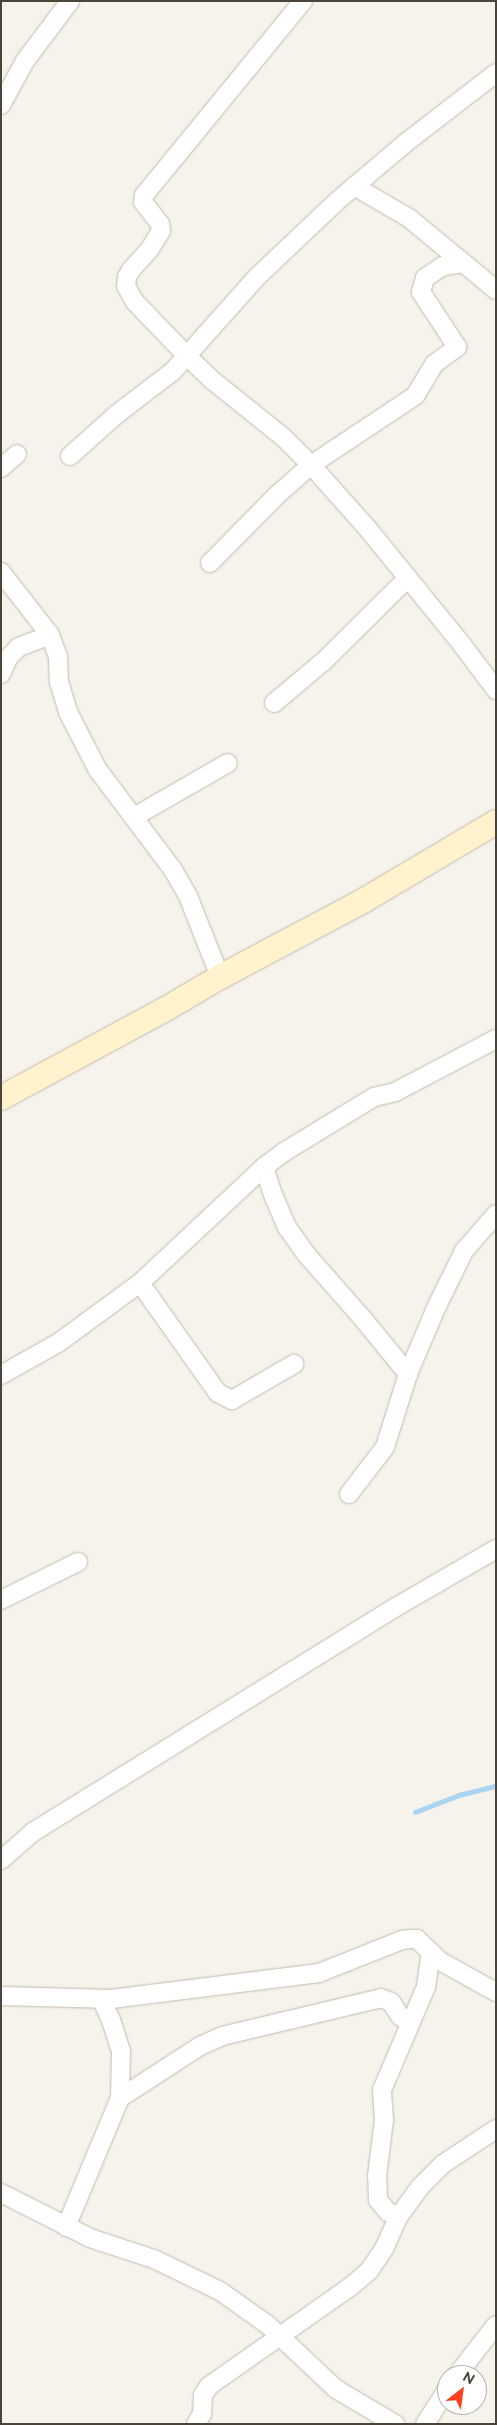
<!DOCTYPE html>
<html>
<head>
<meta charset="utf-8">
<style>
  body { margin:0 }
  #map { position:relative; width:497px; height:2425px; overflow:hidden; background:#f6f3ec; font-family:Raleway,sans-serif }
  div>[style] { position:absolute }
  .stream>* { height:4.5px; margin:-2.25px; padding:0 2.25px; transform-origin:2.25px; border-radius:2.25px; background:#a9d4f2 }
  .roads { filter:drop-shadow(0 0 1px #c2bbae) drop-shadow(0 0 1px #c2bbae) }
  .street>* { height:18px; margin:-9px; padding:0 9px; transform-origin:9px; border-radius:9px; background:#fff }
  .secondary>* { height:24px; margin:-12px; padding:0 12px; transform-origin:12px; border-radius:12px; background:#fff3cd }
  span { translate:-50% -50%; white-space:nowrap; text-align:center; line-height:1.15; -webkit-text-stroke:4px #fff; paint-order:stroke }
  .frame { position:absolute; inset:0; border:2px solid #4b4439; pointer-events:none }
  .north { position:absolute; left:437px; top:2365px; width:50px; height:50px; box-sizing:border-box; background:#fff; border:1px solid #b7b4b0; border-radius:50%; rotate:30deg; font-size:14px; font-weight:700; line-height:20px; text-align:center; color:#4b4439 }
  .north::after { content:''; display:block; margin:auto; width:18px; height:22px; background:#fc3f1d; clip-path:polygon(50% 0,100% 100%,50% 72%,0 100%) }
</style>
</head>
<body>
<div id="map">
  <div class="stream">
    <div style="left:415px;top:1812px;width:47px;rotate:-21.1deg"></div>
    <div style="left:459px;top:1795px;width:38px;rotate:-14deg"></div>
  </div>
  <div class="roads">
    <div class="street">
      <div style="left:303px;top:1px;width:251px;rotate:129.3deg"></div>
      <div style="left:144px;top:195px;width:7px;rotate:98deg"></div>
      <div style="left:143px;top:202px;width:28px;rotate:52deg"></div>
      <div style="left:160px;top:224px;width:7px;rotate:82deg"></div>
      <div style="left:161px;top:231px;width:22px;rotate:122deg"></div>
      <div style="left:149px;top:250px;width:27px;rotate:132deg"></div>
      <div style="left:131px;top:270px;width:8px;rotate:120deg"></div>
      <div style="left:127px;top:277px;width:9px;rotate:96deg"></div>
      <div style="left:126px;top:286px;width:18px;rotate:61deg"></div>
      <div style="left:135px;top:302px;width:75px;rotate:46.1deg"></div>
      <div style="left:187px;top:356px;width:35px;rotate:44deg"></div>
      <div style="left:212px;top:380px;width:91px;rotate:38.8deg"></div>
      <div style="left:283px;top:437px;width:40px;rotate:45deg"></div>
      <div style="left:311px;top:465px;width:86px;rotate:48.3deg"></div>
      <div style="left:368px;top:529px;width:151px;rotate:50.9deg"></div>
      <div style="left:463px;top:646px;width:55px;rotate:53.1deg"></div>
      <div style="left:1px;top:105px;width:50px;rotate:-61.4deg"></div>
      <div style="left:25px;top:61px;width:75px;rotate:-53.1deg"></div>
      <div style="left:354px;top:186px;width:64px;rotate:30.2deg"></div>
      <div style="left:409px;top:218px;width:113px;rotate:39.6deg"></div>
      <div style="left:70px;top:456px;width:63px;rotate:-41.8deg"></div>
      <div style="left:117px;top:414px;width:71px;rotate:-37.5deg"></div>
      <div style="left:173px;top:371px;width:127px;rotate:-48.2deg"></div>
      <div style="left:258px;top:276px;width:108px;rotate:-43.5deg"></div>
      <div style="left:336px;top:202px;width:94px;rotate:-40.3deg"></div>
      <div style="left:408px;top:141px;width:111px;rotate:-37.7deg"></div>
      <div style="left:1px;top:468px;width:21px;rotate:-41deg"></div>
      <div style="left:210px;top:563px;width:94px;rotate:-45.4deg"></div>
      <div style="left:276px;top:496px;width:47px;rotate:-41.5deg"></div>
      <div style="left:311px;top:465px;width:125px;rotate:-33.6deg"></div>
      <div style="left:415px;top:396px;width:37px;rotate:-59deg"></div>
      <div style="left:434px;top:364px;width:29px;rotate:-36deg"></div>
      <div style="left:457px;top:347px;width:66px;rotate:-123.2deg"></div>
      <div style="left:421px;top:292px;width:15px;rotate:-74deg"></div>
      <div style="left:425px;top:278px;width:22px;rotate:-34deg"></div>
      <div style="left:443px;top:266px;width:21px;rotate:-8deg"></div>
      <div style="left:1px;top:572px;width:80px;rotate:52.1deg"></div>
      <div style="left:50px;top:635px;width:23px;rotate:70deg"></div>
      <div style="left:58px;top:657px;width:25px;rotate:88deg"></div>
      <div style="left:59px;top:682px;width:31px;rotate:73deg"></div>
      <div style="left:68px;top:712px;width:65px;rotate:62.7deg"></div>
      <div style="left:98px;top:770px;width:125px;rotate:53.1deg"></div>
      <div style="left:173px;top:870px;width:30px;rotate:60deg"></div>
      <div style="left:188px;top:896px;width:87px;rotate:68.4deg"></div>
      <div style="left:1px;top:674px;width:17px;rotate:-66deg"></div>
      <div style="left:8px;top:658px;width:16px;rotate:-45deg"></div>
      <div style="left:19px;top:647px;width:33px;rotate:-21deg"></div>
      <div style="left:274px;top:703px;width:65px;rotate:-40deg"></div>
      <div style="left:324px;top:661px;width:117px;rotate:-44.7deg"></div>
      <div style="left:134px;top:817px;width:108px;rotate:-29.9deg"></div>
      <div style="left:264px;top:1167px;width:32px;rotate:72deg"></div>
      <div style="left:274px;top:1197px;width:33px;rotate:67deg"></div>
      <div style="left:287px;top:1227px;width:33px;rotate:55deg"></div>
      <div style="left:306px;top:1254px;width:88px;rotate:48.7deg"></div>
      <div style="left:364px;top:1320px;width:70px;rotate:50.8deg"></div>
      <div style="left:140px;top:1283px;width:135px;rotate:54.7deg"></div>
      <div style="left:218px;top:1393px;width:16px;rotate:27deg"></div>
      <div style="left:232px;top:1400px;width:72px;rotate:-30.1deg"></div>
      <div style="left:1px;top:1375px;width:65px;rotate:-29.3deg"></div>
      <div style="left:58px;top:1343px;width:102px;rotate:-36.2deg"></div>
      <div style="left:140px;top:1283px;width:170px;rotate:-43.1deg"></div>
      <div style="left:264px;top:1167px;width:25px;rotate:-37deg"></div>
      <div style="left:284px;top:1152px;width:105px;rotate:-31.4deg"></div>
      <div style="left:374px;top:1097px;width:22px;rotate:-13deg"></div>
      <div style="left:395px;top:1092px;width:114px;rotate:-27.7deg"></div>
      <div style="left:349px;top:1494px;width:59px;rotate:-52.5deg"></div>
      <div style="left:385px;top:1447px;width:77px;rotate:-72.5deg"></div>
      <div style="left:408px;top:1374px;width:72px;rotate:-67deg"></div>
      <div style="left:436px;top:1308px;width:64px;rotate:-63.8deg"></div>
      <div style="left:464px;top:1251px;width:49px;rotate:-49.1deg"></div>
      <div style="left:1px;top:1600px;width:86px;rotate:-26.3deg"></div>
      <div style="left:1px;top:1860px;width:43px;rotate:-41.2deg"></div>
      <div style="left:33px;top:1832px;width:427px;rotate:-31.8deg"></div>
      <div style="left:396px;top:1607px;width:116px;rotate:-30.1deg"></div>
      <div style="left:1px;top:1996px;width:110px;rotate:1.6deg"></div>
      <div style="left:111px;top:1999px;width:210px;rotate:-7.1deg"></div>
      <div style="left:319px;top:1973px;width:89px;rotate:-21.7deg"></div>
      <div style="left:402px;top:1940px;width:8px;rotate:-7deg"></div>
      <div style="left:410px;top:1939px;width:7px"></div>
      <div style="left:417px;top:1939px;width:32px;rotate:44deg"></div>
      <div style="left:440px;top:1961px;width:64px;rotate:29deg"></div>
      <div style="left:120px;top:2098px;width:95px;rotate:-33deg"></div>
      <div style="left:200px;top:2046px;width:24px;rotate:-24deg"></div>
      <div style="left:222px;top:2036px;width:163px;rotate:-13.4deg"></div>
      <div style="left:381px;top:1998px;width:11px;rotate:22deg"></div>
      <div style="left:391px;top:2002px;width:17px;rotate:57deg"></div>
      <div style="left:400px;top:2016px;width:12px;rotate:35deg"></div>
      <div style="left:1px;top:2193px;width:100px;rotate:26.8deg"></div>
      <div style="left:90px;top:2238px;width:67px;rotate:18.2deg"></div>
      <div style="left:154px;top:2259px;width:73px;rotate:25.9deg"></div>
      <div style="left:220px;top:2291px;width:59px;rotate:35.3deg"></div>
      <div style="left:268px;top:2325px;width:93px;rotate:43.3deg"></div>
      <div style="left:336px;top:2389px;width:69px;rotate:30.7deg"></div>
      <div style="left:399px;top:2216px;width:12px;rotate:-160deg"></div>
      <div style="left:388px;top:2212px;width:16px;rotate:-130deg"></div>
      <div style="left:378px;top:2200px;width:24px;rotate:-92deg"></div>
      <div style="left:377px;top:2176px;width:56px;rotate:-82.9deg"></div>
      <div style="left:384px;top:2120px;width:30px;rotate:-94deg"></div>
      <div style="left:382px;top:2090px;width:112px;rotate:-66.9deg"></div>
      <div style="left:426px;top:1987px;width:34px;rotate:-82deg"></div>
      <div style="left:66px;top:2227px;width:140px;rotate:-67.3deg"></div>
      <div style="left:120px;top:2098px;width:47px;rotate:-88.8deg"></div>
      <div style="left:121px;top:2051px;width:33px;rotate:-108deg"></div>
      <div style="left:111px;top:2020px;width:23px;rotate:-115deg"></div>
      <div style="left:457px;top:2375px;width:63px;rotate:-52deg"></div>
      <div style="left:196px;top:2424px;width:12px;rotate:-59deg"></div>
      <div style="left:202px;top:2414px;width:19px;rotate:-87deg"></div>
      <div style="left:203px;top:2395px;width:11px;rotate:-56deg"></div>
      <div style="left:209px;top:2386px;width:172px;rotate:-35.1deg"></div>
      <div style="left:350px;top:2287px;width:25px;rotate:-40deg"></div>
      <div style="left:369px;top:2271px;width:27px;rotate:-56deg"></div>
      <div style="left:384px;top:2249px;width:36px;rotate:-66deg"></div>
      <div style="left:399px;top:2216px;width:36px;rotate:-54deg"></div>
      <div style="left:420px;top:2187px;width:33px;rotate:-45deg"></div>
      <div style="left:443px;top:2164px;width:64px;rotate:-33.4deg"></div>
      <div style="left:425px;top:2424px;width:40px;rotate:-57.1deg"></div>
    </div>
    <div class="secondary">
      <div style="left:1px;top:1098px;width:185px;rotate:-28.4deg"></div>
      <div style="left:164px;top:1010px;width:65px;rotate:-30.5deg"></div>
      <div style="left:220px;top:977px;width:162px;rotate:-28deg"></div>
      <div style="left:363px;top:901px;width:155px;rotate:-30.7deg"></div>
    </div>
  </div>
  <div class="frame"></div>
  <div class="north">N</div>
</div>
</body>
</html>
